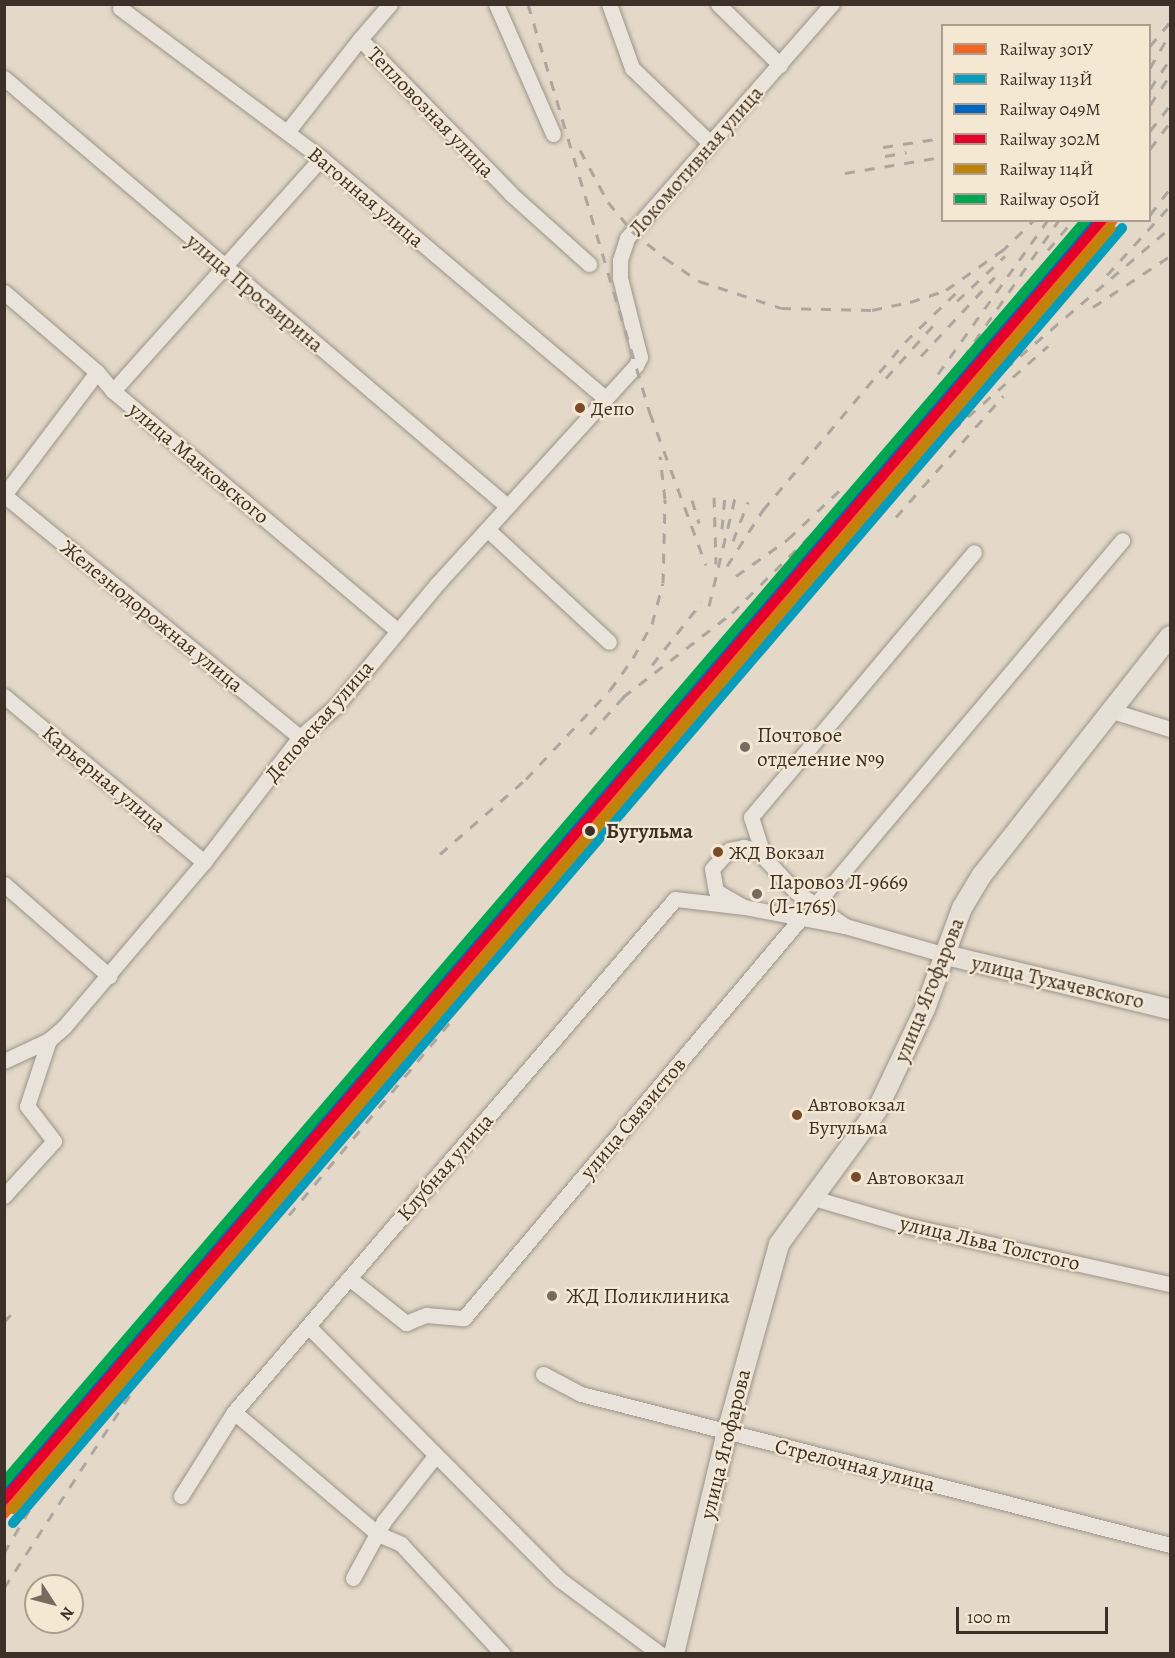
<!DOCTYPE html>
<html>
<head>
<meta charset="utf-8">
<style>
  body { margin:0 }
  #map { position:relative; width:1175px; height:1658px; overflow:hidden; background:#e4d9c8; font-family:Alegreya,serif }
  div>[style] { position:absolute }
  .roads { filter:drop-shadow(0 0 2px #9b9489) drop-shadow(0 0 2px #9b9489) }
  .minor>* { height:15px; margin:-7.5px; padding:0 7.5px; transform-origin:7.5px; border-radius:7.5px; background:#e9e3db }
  .major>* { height:20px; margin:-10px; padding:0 10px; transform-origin:10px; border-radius:10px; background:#e6dfd5 }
  .rail>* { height:3px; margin-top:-1.5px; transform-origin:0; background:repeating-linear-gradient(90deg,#aca69f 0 10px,transparent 0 20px) }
  .rail-1>* { height:10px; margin:-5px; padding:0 5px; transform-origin:5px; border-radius:5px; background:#f26522 }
  .rail-2>* { height:10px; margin:-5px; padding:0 5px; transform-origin:5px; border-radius:5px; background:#069dbd }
  .rail-3>* { height:10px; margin:-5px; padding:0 5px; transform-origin:5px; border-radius:5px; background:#0065bd }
  .rail-4>* { height:10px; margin:-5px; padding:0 5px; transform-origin:5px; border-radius:5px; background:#e4002b }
  .rail-5>* { height:10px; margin:-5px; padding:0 5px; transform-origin:5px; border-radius:5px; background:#bf830c }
  .rail-6>* { height:10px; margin:-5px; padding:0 5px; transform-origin:5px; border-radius:5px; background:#00a651 }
  .dots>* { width:16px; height:16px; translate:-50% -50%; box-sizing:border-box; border:3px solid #f5e8d3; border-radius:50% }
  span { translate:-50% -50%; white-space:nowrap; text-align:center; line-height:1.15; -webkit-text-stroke:4.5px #f5e8d3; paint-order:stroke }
  .bus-label { font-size:20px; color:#3c3028 }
  .left { translate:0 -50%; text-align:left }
  .street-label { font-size:21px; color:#3c3028 }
  .poi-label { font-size:21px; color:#3c3028 }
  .stop-label { font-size:21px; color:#3c3028; font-weight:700 }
  .frame { position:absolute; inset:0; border:6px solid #3c3028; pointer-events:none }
  .legend { position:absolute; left:941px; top:24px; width:210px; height:198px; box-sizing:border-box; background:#f5e8d3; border:2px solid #ab9e8f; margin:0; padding:8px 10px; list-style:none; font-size:18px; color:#3c3028 }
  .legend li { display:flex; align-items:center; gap:12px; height:30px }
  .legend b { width:30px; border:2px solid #ab9e8f }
  .north { position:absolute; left:24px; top:1574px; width:60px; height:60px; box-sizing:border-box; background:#f5e8d3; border:2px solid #ab9e8f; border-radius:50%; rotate:126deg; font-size:16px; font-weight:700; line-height:24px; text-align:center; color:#3c3028 }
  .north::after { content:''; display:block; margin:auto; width:21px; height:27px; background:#776b60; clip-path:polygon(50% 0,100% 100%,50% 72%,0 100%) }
  .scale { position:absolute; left:956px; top:1607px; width:152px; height:27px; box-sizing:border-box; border:3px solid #3c3028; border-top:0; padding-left:8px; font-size:18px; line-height:21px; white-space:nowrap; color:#3c3028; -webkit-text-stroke:4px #f5e8d3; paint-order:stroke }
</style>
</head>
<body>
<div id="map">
  <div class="roads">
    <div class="minor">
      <div style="left:496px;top:4px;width:142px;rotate:66.3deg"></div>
      <div style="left:609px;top:4px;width:68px;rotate:70.2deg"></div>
      <div style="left:632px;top:68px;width:107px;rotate:43.9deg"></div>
      <div style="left:718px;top:4px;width:87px;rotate:44.5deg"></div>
      <div style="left:120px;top:8px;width:251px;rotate:36.7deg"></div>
      <div style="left:321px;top:158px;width:370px;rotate:40.2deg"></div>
      <div style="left:360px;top:39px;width:46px;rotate:-49.4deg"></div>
      <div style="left:4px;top:78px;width:660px;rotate:40.39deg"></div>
      <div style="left:287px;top:132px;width:118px;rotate:-51.9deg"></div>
      <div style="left:360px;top:39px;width:216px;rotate:45.7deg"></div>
      <div style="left:511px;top:194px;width:105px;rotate:41.9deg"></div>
      <div style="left:4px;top:292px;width:123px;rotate:40.7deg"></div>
      <div style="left:97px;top:372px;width:25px;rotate:50deg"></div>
      <div style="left:113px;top:391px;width:371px;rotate:40.1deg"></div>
      <div style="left:113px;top:391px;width:312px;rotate:-48.2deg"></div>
      <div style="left:4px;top:495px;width:382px;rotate:39.3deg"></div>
      <div style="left:4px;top:495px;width:154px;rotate:-52.9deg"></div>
      <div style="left:487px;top:529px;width:166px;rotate:42.8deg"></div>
      <div style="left:4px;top:696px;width:260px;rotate:39.7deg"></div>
      <div style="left:1109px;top:710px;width:64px;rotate:17.3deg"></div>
      <div style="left:763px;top:854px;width:39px;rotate:-108deg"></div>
      <div style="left:751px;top:817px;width:346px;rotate:-49.9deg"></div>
      <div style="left:4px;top:884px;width:140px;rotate:41.2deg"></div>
      <div style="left:815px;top:905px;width:477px;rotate:-49.9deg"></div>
      <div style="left:845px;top:926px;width:61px;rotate:-145deg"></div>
      <div style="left:795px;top:891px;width:54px;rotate:-132.8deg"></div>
      <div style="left:758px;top:851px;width:15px;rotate:-164deg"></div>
      <div style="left:744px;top:847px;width:15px;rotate:169deg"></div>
      <div style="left:729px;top:850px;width:25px;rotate:132deg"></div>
      <div style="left:712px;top:869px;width:22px;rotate:80deg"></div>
      <div style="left:716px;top:891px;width:32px;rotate:30deg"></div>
      <div style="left:744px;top:907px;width:103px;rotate:10.7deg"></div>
      <div style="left:845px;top:926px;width:105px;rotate:16deg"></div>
      <div style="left:4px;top:1061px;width:50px;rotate:-25deg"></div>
      <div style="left:49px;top:1040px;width:20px;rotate:-41deg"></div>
      <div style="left:64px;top:1027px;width:216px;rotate:-49.7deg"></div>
      <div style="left:204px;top:862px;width:158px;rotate:-52.5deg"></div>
      <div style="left:300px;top:737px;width:48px;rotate:-40.7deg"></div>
      <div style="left:336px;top:706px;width:158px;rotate:-50.4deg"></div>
      <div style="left:437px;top:584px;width:296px;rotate:-47.7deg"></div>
      <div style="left:636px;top:365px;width:9px;rotate:-63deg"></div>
      <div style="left:640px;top:357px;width:81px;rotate:-104.2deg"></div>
      <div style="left:620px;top:278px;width:18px;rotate:-90deg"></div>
      <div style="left:620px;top:260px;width:23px;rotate:-72deg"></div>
      <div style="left:627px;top:238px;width:311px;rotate:-48.8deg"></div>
      <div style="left:4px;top:1196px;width:74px;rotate:-47.7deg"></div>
      <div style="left:54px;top:1141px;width:44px;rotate:-127.6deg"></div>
      <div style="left:27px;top:1106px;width:70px;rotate:-71.6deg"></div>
      <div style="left:810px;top:1197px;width:99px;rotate:16.4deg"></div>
      <div style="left:905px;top:1225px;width:271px;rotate:12.6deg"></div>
      <div style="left:349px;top:1278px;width:73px;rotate:38.3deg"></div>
      <div style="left:406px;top:1323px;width:22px;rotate:-22deg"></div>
      <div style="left:426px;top:1315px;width:38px;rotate:5deg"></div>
      <div style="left:464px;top:1318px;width:523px;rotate:-49.89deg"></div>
      <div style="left:308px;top:1326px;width:356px;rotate:45.2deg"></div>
      <div style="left:559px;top:1579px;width:126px;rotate:36.6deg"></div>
      <div style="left:543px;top:1374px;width:43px;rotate:27.8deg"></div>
      <div style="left:581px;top:1394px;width:608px;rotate:14.38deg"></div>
      <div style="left:234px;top:1412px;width:189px;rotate:40.3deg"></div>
      <div style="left:378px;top:1534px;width:25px;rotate:23deg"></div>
      <div style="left:401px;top:1544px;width:150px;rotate:47.2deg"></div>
      <div style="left:181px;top:1496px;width:99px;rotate:-57.8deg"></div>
      <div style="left:234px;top:1412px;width:676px;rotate:-49.32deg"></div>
      <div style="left:675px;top:899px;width:69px;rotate:6.6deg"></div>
      <div style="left:353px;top:1578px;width:65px;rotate:-61.5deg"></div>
      <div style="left:384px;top:1521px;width:83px;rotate:-51.9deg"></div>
    </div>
    <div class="major">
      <div style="left:946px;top:955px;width:230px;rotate:13.6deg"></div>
      <div style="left:674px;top:1654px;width:228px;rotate:-76.6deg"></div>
      <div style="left:727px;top:1432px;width:195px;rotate:-74.5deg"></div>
      <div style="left:779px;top:1244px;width:166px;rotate:-53.8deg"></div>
      <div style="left:877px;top:1110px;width:112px;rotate:-64.6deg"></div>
      <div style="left:925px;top:1009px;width:108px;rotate:-69.9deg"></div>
      <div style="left:962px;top:908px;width:39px;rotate:-59deg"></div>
      <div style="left:982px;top:875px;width:304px;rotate:-51.8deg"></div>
    </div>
  </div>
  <div class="rail">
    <div style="left:528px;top:4px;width:427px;rotate:73.4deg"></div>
    <div style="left:650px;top:413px;width:162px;rotate:69.8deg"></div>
    <div style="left:1150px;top:46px;width:31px;rotate:-50deg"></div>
    <div style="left:1150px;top:68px;width:39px;rotate:-60deg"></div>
    <div style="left:1150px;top:89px;width:36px;rotate:-56deg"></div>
    <div style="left:1150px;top:105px;width:36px;rotate:-56deg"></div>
    <div style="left:1150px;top:131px;width:33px;rotate:-52deg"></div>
    <div style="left:883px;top:147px;width:60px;rotate:-8.7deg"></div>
    <div style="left:1150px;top:149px;width:34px;rotate:-53deg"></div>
    <div style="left:580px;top:150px;width:59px;rotate:61.7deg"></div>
    <div style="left:608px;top:202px;width:38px;rotate:50deg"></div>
    <div style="left:632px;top:231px;width:43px;rotate:39.3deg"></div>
    <div style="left:665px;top:258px;width:41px;rotate:34.1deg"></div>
    <div style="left:699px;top:281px;width:86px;rotate:18.2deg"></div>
    <div style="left:781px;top:308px;width:91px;rotate:1.3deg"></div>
    <div style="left:872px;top:310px;width:39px;rotate:-12deg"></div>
    <div style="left:910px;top:302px;width:38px;rotate:-18deg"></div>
    <div style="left:946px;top:290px;width:75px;rotate:-35.2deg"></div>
    <div style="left:885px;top:156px;width:22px;rotate:-10deg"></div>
    <div style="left:845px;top:173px;width:98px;rotate:-9.4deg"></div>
    <div style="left:1150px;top:215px;width:34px;rotate:-53deg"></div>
    <div style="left:1048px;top:250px;width:39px;rotate:-50deg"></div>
    <div style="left:1001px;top:252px;width:46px;rotate:-44.1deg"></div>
    <div style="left:1107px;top:275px;width:93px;rotate:-47.6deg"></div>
    <div style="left:957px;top:301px;width:66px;rotate:-43.2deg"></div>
    <div style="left:1093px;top:307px;width:92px;rotate:-33.5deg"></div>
    <div style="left:1004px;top:324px;width:137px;rotate:-49.4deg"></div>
    <div style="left:921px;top:356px;width:108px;rotate:-46.9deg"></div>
    <div style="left:973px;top:356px;width:35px;rotate:-45deg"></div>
    <div style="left:938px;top:374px;width:189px;rotate:-54.5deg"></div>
    <div style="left:886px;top:378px;width:78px;rotate:-48.1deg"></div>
    <div style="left:944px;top:421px;width:297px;rotate:-40.5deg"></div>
    <div style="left:714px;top:497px;width:67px;rotate:88.3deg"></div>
    <div style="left:692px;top:500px;width:24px;rotate:73deg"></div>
    <div style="left:896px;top:517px;width:162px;rotate:-48.5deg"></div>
    <div style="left:722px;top:529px;width:33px;rotate:-85deg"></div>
    <div style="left:733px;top:541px;width:42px;rotate:-69deg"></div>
    <div style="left:727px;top:566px;width:67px;rotate:-57.3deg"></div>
    <div style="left:763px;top:510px;width:220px;rotate:-49.8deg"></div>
    <div style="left:905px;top:342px;width:78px;rotate:-44deg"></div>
    <div style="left:736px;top:576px;width:64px;rotate:-35.4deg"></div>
    <div style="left:788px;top:539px;width:73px;rotate:-43.3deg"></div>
    <div style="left:709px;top:606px;width:111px;rotate:-76.5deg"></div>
    <div style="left:778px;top:630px;width:266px;rotate:-48.8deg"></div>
    <div style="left:953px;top:430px;width:127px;rotate:-41.5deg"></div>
    <div style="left:652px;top:665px;width:80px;rotate:-51.6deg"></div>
    <div style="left:623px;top:697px;width:138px;rotate:-37.6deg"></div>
    <div style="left:732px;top:613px;width:128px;rotate:-44.7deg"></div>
    <div style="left:823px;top:523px;width:216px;rotate:-49.7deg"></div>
    <div style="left:963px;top:358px;width:168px;rotate:-55.2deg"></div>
    <div style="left:590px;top:734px;width:57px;rotate:-47.9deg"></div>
    <div style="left:440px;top:854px;width:114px;rotate:-41.1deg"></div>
    <div style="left:526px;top:779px;width:122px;rotate:-46.7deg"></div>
    <div style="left:610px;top:690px;width:39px;rotate:-54deg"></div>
    <div style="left:633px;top:658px;width:39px;rotate:-61deg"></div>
    <div style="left:652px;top:624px;width:42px;rotate:-75deg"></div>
    <div style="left:663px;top:583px;width:84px;rotate:-88.6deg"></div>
    <div style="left:665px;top:499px;width:43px;rotate:-96.6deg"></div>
    <div style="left:509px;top:937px;width:78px;rotate:-53.9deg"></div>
    <div style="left:289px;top:1215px;width:256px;rotate:-50.1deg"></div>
    <div style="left:4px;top:1322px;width:18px;rotate:-47deg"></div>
    <div style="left:28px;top:1488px;width:28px;rotate:-45deg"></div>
    <div style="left:4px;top:1553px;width:85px;rotate:-59.5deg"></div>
    <div style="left:47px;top:1480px;width:635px;rotate:-49.34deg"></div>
    <div style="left:461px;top:998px;width:83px;rotate:-52.3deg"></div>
    <div style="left:4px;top:1588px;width:240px;rotate:-56.9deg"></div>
  </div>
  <div class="rail-1">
    <div style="left:4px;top:1514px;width:1704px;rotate:-49.4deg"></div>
  </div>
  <div class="rail-2">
    <div style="left:13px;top:1523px;width:1705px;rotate:-49.42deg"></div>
  </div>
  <div class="rail-3">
    <div style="left:4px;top:1496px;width:1680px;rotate:-49.42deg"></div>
  </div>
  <div class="rail-4">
    <div style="left:4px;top:1500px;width:1686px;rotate:-49.38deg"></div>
  </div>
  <div class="rail-5">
    <div style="left:13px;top:1509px;width:1687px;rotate:-49.4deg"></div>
  </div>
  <div class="rail-6">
    <div style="left:4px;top:1482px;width:1662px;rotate:-49.39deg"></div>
  </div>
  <div class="dots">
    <div style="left:580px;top:408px;background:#7a4b2a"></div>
    <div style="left:745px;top:747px;background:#776b60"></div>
    <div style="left:590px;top:831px;background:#3c3028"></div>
    <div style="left:718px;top:852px;background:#7a4b2a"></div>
    <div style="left:757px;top:894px;background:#776b60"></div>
    <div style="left:797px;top:1115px;background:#7a4b2a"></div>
    <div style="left:856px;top:1177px;background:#7a4b2a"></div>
    <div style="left:552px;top:1296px;background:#776b60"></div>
  </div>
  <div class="bus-label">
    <span class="left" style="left:591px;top:408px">Депо</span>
    <span class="left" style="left:729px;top:852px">ЖД Вокзал</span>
    <span class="left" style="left:808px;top:1116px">Автовокзал<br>Бугульма</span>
    <span class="left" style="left:867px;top:1177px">Автовокзал</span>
  </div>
  <div class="street-label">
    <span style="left:431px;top:112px;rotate:46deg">Тепловозная улица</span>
    <span style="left:696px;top:161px;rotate:-49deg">Локомотивная улица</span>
    <span style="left:366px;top:197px;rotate:40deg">Вагонная улица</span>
    <span style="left:255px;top:293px;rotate:40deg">улица Просвирина</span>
    <span style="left:199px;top:463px;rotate:40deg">улица Маяковского</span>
    <span style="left:152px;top:616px;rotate:39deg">Железнодорожная улица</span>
    <span style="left:319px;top:721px;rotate:-49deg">Деповская улица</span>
    <span style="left:104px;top:779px;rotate:40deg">Карьерная улица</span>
    <span style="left:1058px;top:982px;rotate:13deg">улица Тухачевского</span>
    <span style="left:929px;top:990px;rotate:-68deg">улица Ягофарова</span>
    <span style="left:633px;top:1118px;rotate:-50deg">улица Связистов</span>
    <span style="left:445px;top:1167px;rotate:-49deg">Клубная улица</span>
    <span style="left:990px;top:1243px;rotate:13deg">улица Льва Толстого</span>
    <span style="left:725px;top:1444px;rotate:-76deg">улица Ягофарова</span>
    <span style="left:855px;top:1465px;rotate:14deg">Стрелочная улица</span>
  </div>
  <div class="poi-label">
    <span class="left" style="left:757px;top:747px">Почтовое<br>отделение №9</span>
    <span class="left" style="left:769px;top:894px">Паровоз Л-9669<br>(Л-1765)</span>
    <span class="left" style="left:566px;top:1296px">ЖД Поликлиника</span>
  </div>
  <div class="stop-label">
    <span class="left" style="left:606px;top:831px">Бугульма</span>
  </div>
  <div class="frame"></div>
  <ul class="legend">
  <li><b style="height:8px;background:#f26522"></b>Railway 301У</li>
  <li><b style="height:8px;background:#069dbd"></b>Railway 113Й</li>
  <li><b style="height:8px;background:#0065bd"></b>Railway 049М</li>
  <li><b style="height:8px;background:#e4002b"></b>Railway 302М</li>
  <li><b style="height:8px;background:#bf830c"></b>Railway 114Й</li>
  <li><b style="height:8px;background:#00a651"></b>Railway 050Й</li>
  </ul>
  <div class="north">N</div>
  <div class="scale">100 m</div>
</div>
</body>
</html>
